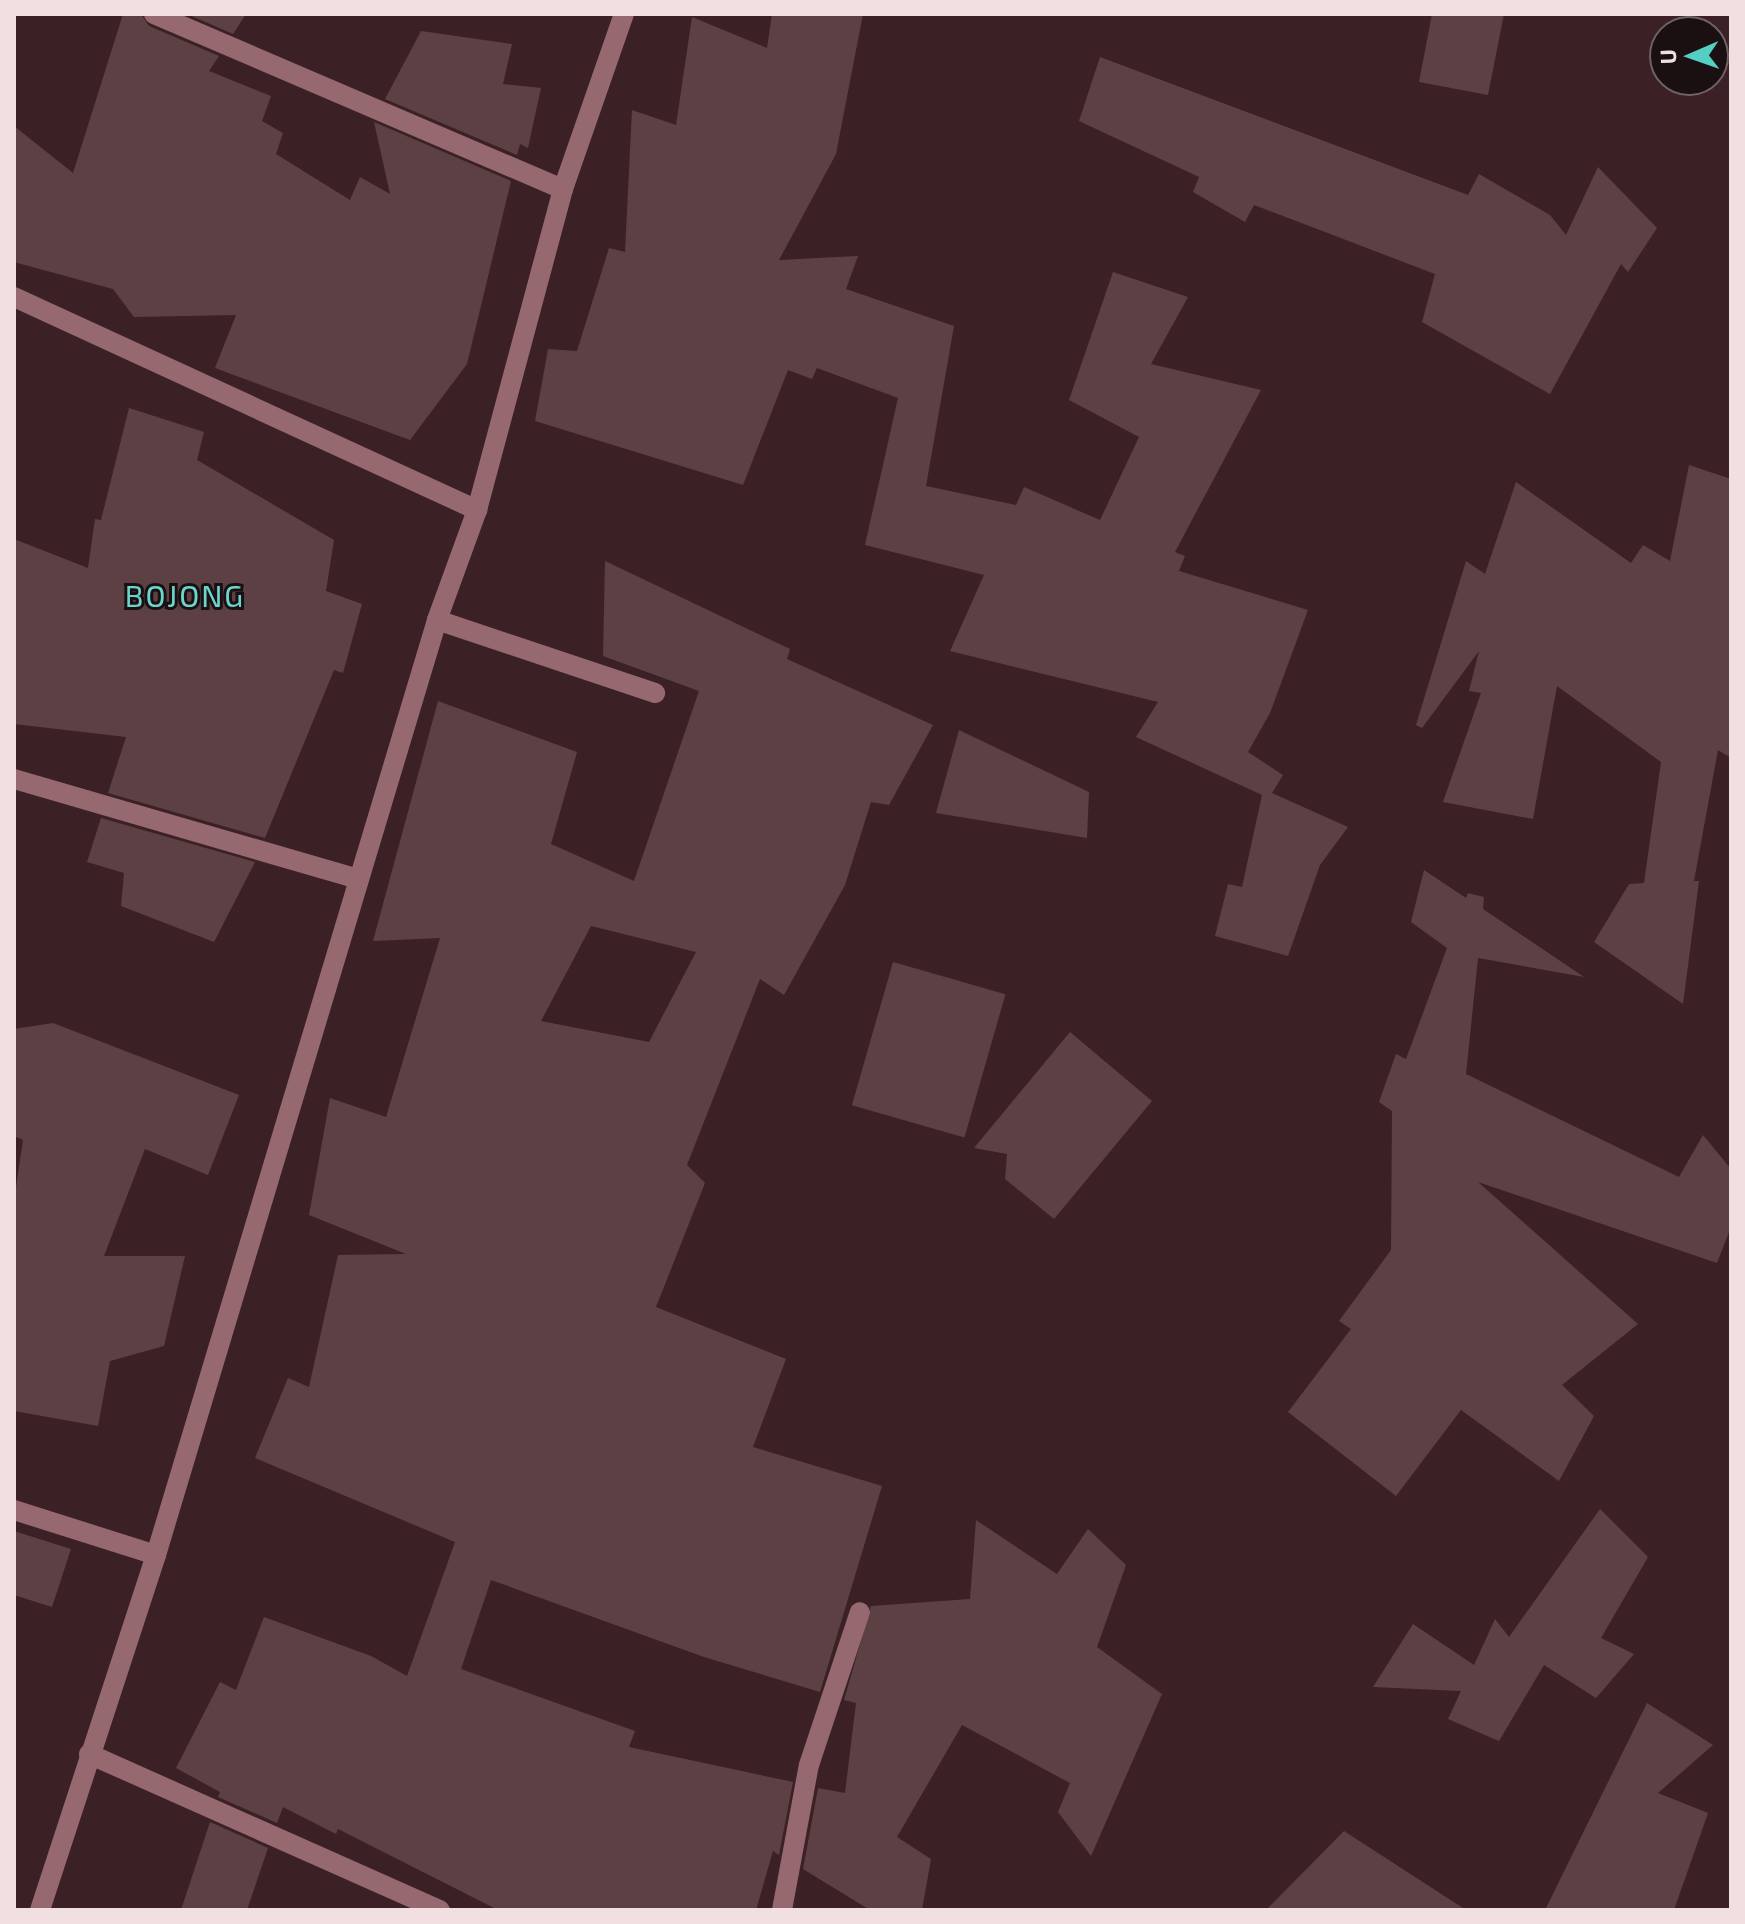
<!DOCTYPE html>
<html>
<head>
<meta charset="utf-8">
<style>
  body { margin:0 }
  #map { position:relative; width:1745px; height:1924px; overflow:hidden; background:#3b2126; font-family:"Exo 2",sans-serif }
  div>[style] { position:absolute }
  .building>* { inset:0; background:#5c4044; transform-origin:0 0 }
  .minor>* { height:20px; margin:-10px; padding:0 10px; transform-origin:10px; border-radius:10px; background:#966971 }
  span { translate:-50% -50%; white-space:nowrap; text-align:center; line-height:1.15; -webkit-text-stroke:6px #1a0f11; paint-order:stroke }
  .quarter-label { font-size:30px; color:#6bd6cd; letter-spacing:2px }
  .frame { position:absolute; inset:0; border:16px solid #f1dfe1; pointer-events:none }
  .north { position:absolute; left:1649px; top:16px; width:80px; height:80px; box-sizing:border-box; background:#1a0f11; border:2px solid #706264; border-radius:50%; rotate:268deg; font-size:22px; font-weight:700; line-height:32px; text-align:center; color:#f1dfe1 }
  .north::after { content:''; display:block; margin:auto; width:28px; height:36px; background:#55cec4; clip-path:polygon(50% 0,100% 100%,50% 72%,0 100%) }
</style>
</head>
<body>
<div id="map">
  <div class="building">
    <div style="clip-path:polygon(123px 14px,141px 14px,149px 26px,219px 56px,209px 71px,271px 96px,262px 121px,283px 133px,276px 154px,350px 200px,360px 177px,390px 194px,374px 122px,511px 181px,467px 364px,410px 440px,215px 368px,236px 315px,134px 317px,113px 289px,14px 262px,14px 126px,73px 173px)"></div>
    <div style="clip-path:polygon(187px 14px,246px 14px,233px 34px)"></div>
    <div style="clip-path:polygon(772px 14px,863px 14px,836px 154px,779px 260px,858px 256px,846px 289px,954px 326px,926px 486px,1016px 505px,1024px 487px,1100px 520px,1139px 437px,1069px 400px,1113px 272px,1188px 297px,1151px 364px,1261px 390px,1175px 552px,1185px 556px,1179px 571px,1308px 610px,1270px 713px,1248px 752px,1283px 775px,1272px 793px,1348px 827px,1320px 865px,1288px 956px,1215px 936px,1228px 884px,1242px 887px,1262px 795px,1136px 737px,1158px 702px,950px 651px,984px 575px,865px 545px,898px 398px,817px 368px,812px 379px,788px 370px,743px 485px,535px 421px,548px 349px,577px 351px,609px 248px,625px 252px,632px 110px,676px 125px,692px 17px,767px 48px)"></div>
    <div style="clip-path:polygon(1432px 14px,1504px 14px,1488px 95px,1419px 82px)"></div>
    <div style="clip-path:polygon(421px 31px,512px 44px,503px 84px,541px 88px,528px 148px,520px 144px,517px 155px,385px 99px)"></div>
    <div style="clip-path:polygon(1100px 57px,1468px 195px,1479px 174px,1550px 215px,1566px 235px,1598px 167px,1657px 228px,1628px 272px,1621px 264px,1550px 394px,1422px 322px,1435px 274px,1254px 205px,1245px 222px,1193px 192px,1199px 177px,1079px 121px)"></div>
    <div style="clip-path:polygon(129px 408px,204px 432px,197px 460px,334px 540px,326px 591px,362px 604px,343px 673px,334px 670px,265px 838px,108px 793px,126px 737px,14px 724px,14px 539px,88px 568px,95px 519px,101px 520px)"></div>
    <div style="clip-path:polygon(1689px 465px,1731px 479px,1731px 758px,1718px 750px,1694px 881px,1699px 881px,1683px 1004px,1594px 942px,1629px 884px,1644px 883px,1661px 762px,1557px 686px,1533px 819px,1443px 802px,1481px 693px,1469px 691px,1479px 651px,1422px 728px,1416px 725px,1466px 561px,1485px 574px,1516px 482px,1631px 563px,1643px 545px,1670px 561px)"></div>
    <div style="clip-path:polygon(evenodd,605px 561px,790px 649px,787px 659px,933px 725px,889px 805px,871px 802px,845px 885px,784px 995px,760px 979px,687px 1165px,705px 1183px,656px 1307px,786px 1359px,753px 1447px,882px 1486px,820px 1692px,704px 1657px,491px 1580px,461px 1669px,635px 1731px,629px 1747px,793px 1782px,779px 1855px,773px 1851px,756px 1910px,498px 1910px,338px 1829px,336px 1834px,283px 1807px,277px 1823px,218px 1797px,220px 1792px,176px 1768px,220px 1682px,236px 1690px,264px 1617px,371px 1656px,407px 1676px,455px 1542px,255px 1458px,288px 1378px,309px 1387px,338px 1255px,406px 1254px,309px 1215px,330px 1098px,386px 1117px,440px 938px,373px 941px,438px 701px,577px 752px,551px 844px,634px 881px,699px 691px,603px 656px,605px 561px,591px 926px,696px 952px,649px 1042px,541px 1021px,591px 926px)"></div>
    <div style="clip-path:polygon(959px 730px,1089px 792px,1087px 838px,936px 813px)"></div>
    <div style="clip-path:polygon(101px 818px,255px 862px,214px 942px,121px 906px,124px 873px,87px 862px)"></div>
    <div style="clip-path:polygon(1424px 870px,1466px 898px,1468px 893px,1484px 897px,1483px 909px,1584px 977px,1478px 958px,1466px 1074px,1679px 1177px,1703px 1135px,1731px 1169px,1731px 1227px,1717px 1263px,1478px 1182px,1638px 1324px,1562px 1385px,1594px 1416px,1559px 1481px,1461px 1410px,1396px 1496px,1288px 1412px,1351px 1329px,1339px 1321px,1391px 1250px,1392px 1111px,1379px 1102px,1396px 1054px,1406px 1059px,1447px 948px,1411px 922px)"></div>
    <div style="left:893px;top:962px;width:117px;height:149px;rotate:16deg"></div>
    <div style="clip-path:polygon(53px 1023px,239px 1095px,208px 1175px,145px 1149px,104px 1256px,185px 1256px,164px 1346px,110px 1361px,98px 1426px,14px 1411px,14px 1201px,23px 1140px,14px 1136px,14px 1029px)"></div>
    <div style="clip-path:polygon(1070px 1032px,1152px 1101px,1054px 1219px,1005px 1179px,1007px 1154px,974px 1148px)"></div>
    <div style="clip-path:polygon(1600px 1509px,1648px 1557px,1601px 1638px,1634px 1654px,1596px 1698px,1544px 1665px,1499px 1741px,1448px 1719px,1461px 1691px,1373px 1687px,1413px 1624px,1474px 1665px,1495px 1619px,1509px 1637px)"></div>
    <div style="clip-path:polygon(976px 1520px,1057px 1574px,1088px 1529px,1126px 1565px,1097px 1647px,1162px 1694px,1091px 1856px,1058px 1812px,1070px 1783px,962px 1725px,897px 1837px,931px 1859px,922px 1910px,870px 1910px,803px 1869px,818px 1788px,845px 1793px,856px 1703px,844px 1700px,871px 1606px,970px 1599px)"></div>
    <div style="clip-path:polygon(14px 1531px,71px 1549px,52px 1607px,14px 1595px)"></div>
    <div style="clip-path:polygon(1647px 1703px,1713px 1745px,1658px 1793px,1708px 1813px,1674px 1910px,1545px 1910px)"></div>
    <div style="clip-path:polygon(210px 1822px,268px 1848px,247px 1910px,181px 1910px)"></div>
    <div style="clip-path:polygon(1344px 1831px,1466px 1910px,1266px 1910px)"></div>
  </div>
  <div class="minor">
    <div style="left:154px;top:14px;width:445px;rotate:23.2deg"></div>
    <div style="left:14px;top:297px;width:510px;rotate:24.7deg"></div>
    <div style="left:437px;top:620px;width:230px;rotate:18.5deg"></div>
    <div style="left:14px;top:779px;width:359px;rotate:16.2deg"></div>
    <div style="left:14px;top:1510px;width:149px;rotate:17.6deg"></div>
    <div style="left:89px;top:1754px;width:384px;rotate:24deg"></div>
    <div style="left:40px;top:1910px;width:373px;rotate:-71.9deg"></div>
    <div style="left:156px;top:1555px;width:976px;rotate:-73.27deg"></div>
    <div style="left:437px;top:620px;width:117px;rotate:-70deg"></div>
    <div style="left:477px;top:510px;width:332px;rotate:-75deg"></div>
    <div style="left:563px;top:189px;width:185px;rotate:-70.8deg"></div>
    <div style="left:782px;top:1910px;width:147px;rotate:-79.5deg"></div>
    <div style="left:809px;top:1765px;width:161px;rotate:-71.6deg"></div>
  </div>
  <div class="quarter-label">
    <span style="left:185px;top:595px">BOJONG</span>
  </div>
  <div class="frame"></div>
  <div class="north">U</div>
</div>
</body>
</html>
